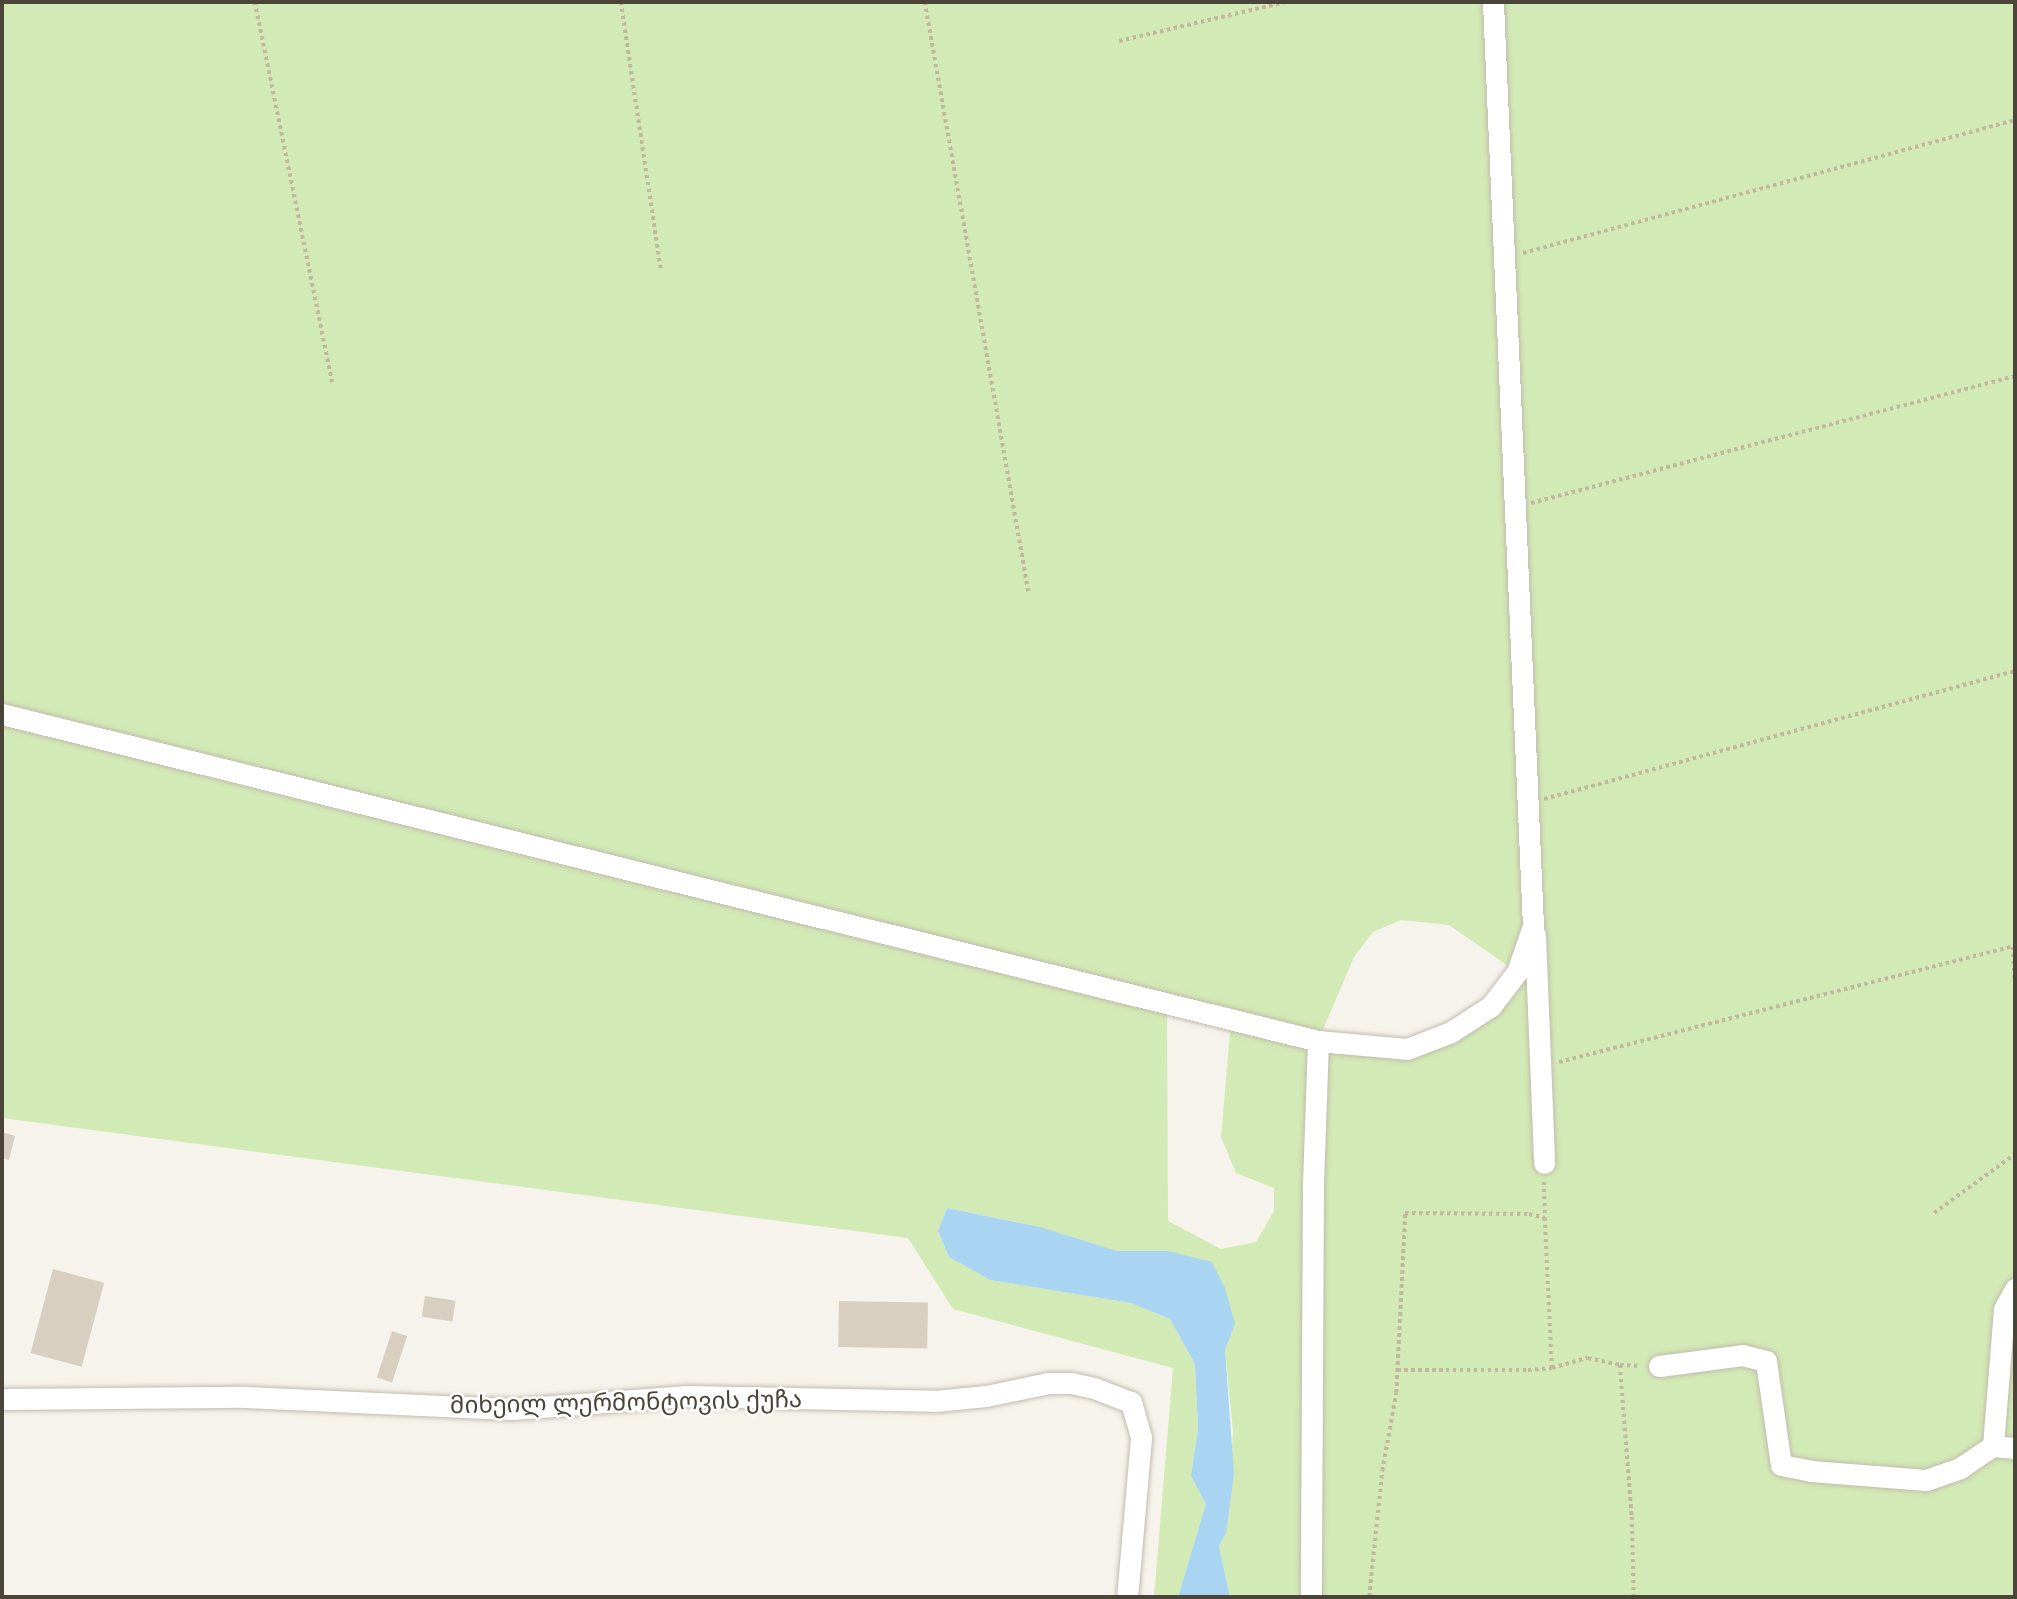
<!DOCTYPE html>
<html>
<head>
<meta charset="utf-8">
<style>
  body { margin:0 }
  #map { position:relative; width:2017px; height:1599px; overflow:hidden; background:#f6f3ec; font-family:"Space Grotesk","Noto Sans Georgian",sans-serif }
  div>[style] { position:absolute }
  .green>* { inset:0; background:#d2eab5 }
  .water>* { inset:0; background:#a9d4f2 }
  .building>* { inset:0; background:#d8cfc1; transform-origin:0 0 }
  .path>* { height:3.5px; margin-top:-1.75px; transform-origin:0; background:repeating-linear-gradient(90deg,#c4b79f 0 3.5px,transparent 0 7px) }
  .roads { filter:drop-shadow(0 0 2px #c2bbae) drop-shadow(0 0 2px #c2bbae) }
  .minor>* { height:21px; margin:-10.5px; padding:0 10.5px; transform-origin:10.5px; border-radius:10.5px; background:#fff }
  span { translate:-50% -50%; white-space:nowrap; text-align:center; line-height:1.15; -webkit-text-stroke:5px #fff; paint-order:stroke }
  .street-label { font-size:24px; color:#4b4439 }
  .frame { position:absolute; inset:0; border:4px solid #4b4439; pointer-events:none }
</style>
</head>
<body>
<div id="map">
  <div class="green">
    <div style="clip-path:polygon(evenodd,2px 2px,2015px 2px,2015px 946px,2013px 947px,2015px 982px,2015px 1597px,1230px 1597px,1219px 1546px,1226px 1533px,1233px 1431px,1225px 1350px,1235px 1324px,1168px 1251px,1117px 1251px,1031px 1225px,947px 1208px,938px 1231px,949px 1257px,990px 1280px,1131px 1303px,1170px 1319px,1195px 1364px,1198px 1429px,1191px 1476px,1206px 1504px,1178px 1597px,1154px 1597px,1173px 1368px,953px 1309px,908px 1238px,2px 1118px,2px 2px,1401px 920px,1449px 925px,1517px 972px,1451px 1032px,1407px 1049px,1318px 1041px,1354px 957px,1373px 932px,1401px 920px,2px 2px,1167px 1006px,1231px 1021px,1221px 1137px,1236px 1173px,1274px 1188px,1274px 1211px,1256px 1242px,1221px 1249px,1168px 1221px,1167px 1006px)"></div>
  </div>
  <div class="water">
    <div style="clip-path:polygon(947px 1208px,1040px 1227px,1117px 1251px,1168px 1251px,1212px 1262px,1225px 1288px,1235px 1324px,1225px 1350px,1234px 1474px,1226px 1533px,1219px 1546px,1230px 1597px,1178px 1597px,1206px 1504px,1191px 1476px,1198px 1429px,1195px 1364px,1170px 1319px,1131px 1303px,990px 1280px,949px 1257px,938px 1231px)"></div>
  </div>
  <div class="building">
    <div style="clip-path:polygon(2px 1132px,15px 1136px,9px 1160px,2px 1158px)"></div>
    <div style="left:53px;top:1269px;width:53px;height:87px;rotate:15deg"></div>
    <div style="left:425px;top:1296px;width:31px;height:21px;rotate:9deg"></div>
    <div style="left:839px;top:1301px;width:89px;height:46px;rotate:1deg"></div>
    <div style="left:392px;top:1331px;width:16px;height:49px;rotate:18deg"></div>
  </div>
  <div class="path">
    <div style="left:255px;top:2px;width:388px;rotate:78.5deg"></div>
    <div style="left:621px;top:2px;width:271px;rotate:81.5deg"></div>
    <div style="left:925px;top:2px;width:601px;rotate:80.04deg"></div>
    <div style="left:1119px;top:41px;width:171px;rotate:-13.2deg"></div>
    <div style="left:1523px;top:253px;width:510px;rotate:-15.13deg"></div>
    <div style="left:1531px;top:503px;width:500px;rotate:-14.7deg"></div>
    <div style="left:1544px;top:799px;width:488px;rotate:-15.2deg"></div>
    <div style="left:2013px;top:947px;width:35px;rotate:87deg"></div>
    <div style="left:1559px;top:1062px;width:471px;rotate:-14.3deg"></div>
    <div style="left:1544px;top:1182px;width:36px;rotate:88deg"></div>
    <div style="left:1934px;top:1213px;width:100px;rotate:-36.1deg"></div>
    <div style="left:1620px;top:1365px;width:152px;rotate:85.5deg"></div>
    <div style="left:1632px;top:1517px;width:80px;rotate:88.6deg"></div>
    <div style="left:1397px;top:1370px;width:131px"></div>
    <div style="left:1528px;top:1370px;width:24px;rotate:-5deg"></div>
    <div style="left:1552px;top:1368px;width:37px;rotate:-16deg"></div>
    <div style="left:1588px;top:1358px;width:33px;rotate:12deg"></div>
    <div style="left:1620px;top:1365px;width:21px;rotate:3deg"></div>
    <div style="left:1369px;top:1597px;width:127px;rotate:-84.1deg"></div>
    <div style="left:1382px;top:1471px;width:79px;rotate:-79.8deg"></div>
    <div style="left:1396px;top:1393px;width:180px;rotate:-87.1deg"></div>
    <div style="left:1405px;top:1213px;width:124px;rotate:0.5deg"></div>
    <div style="left:1529px;top:1214px;width:16px;rotate:14deg"></div>
    <div style="left:1545px;top:1218px;width:150px;rotate:87.3deg"></div>
  </div>
  <div class="roads">
    <div class="minor">
      <div style="left:2px;top:714px;width:1356px;rotate:13.95deg"></div>
      <div style="left:1318px;top:1041px;width:143px;rotate:92deg"></div>
      <div style="left:1313px;top:1184px;width:413px;rotate:90.3deg"></div>
      <div style="left:1535px;top:935px;width:228px;rotate:87.7deg"></div>
      <div style="left:1318px;top:1041px;width:89px;rotate:5.1deg"></div>
      <div style="left:1407px;top:1049px;width:47px;rotate:-21.1deg"></div>
      <div style="left:1451px;top:1032px;width:48px;rotate:-33deg"></div>
      <div style="left:1491px;top:1006px;width:43px;rotate:-52.6deg"></div>
      <div style="left:1517px;top:972px;width:49px;rotate:-70.8deg"></div>
      <div style="left:1533px;top:926px;width:925px;rotate:-92.48deg"></div>
      <div style="left:1659px;top:1366px;width:84px;rotate:-7.5deg"></div>
      <div style="left:1742px;top:1355px;width:25px;rotate:14deg"></div>
      <div style="left:1766px;top:1361px;width:105px;rotate:81.8deg"></div>
      <div style="left:1781px;top:1465px;width:31px;rotate:11deg"></div>
      <div style="left:1811px;top:1471px;width:115px;rotate:4.5deg"></div>
      <div style="left:1926px;top:1480px;width:36px;rotate:-19deg"></div>
      <div style="left:1960px;top:1468px;width:40px;rotate:-34deg"></div>
      <div style="left:1993px;top:1446px;width:22px;rotate:5deg"></div>
      <div style="left:2px;top:1399px;width:244px;rotate:-0.5deg"></div>
      <div style="left:246px;top:1397px;width:267px;rotate:2.6deg"></div>
      <div style="left:513px;top:1409px;width:172px;rotate:-4.3deg"></div>
      <div style="left:685px;top:1396px;width:250px;rotate:1.1deg"></div>
      <div style="left:935px;top:1401px;width:51px;rotate:-5.6deg"></div>
      <div style="left:986px;top:1396px;width:63px;rotate:-11.8deg"></div>
      <div style="left:1048px;top:1383px;width:23px"></div>
      <div style="left:1071px;top:1383px;width:24px;rotate:12deg"></div>
      <div style="left:1094px;top:1388px;width:40px;rotate:21deg"></div>
      <div style="left:1131px;top:1402px;width:37px;rotate:74deg"></div>
      <div style="left:1141px;top:1438px;width:160px;rotate:95deg"></div>
      <div style="left:1993px;top:1446px;width:137px;rotate:-85.4deg"></div>
      <div style="left:2004px;top:1309px;width:23px;rotate:-61deg"></div>
    </div>
  </div>
  <div class="street-label">
    <span style="left:626px;top:1402px;rotate:-1deg">მიხეილ ლერმონტოვის ქუჩა</span>
  </div>
  <div class="frame"></div>
</div>
</body>
</html>
